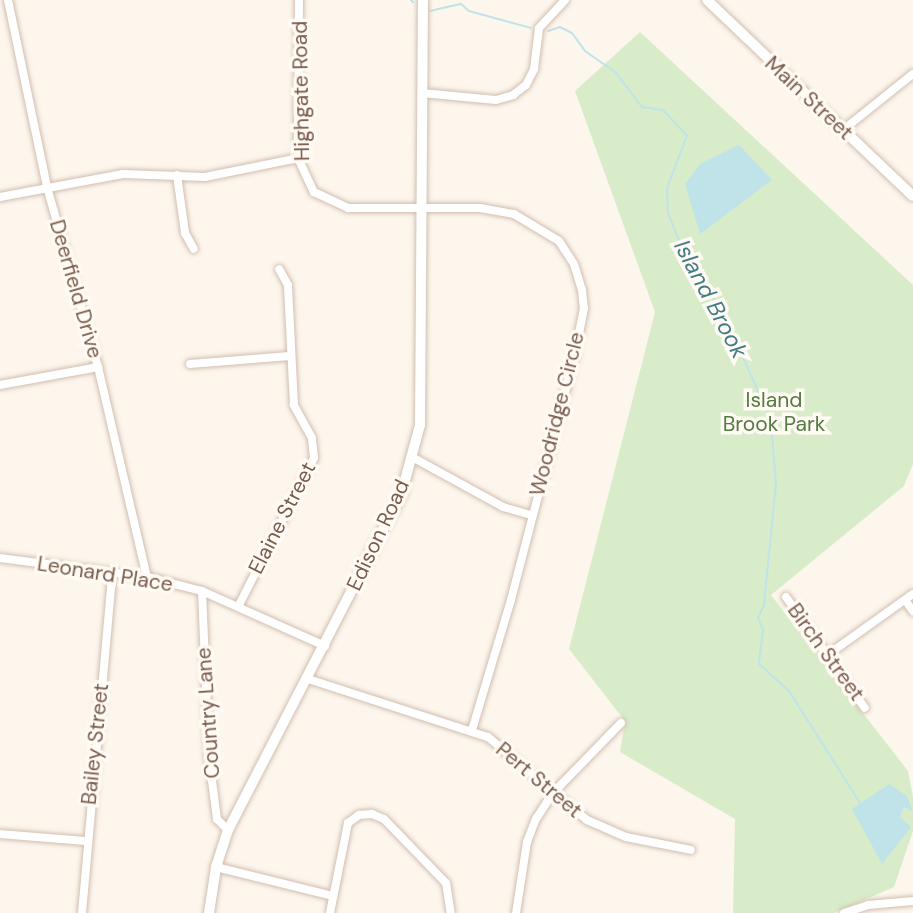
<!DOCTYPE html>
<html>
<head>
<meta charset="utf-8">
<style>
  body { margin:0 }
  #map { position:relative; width:913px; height:913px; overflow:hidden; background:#fdf6ec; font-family:"DM Sans",sans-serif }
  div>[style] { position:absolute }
  .green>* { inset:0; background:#d8ecc9 }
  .water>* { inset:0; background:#bfe3e8 }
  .stream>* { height:2px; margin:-1px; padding:0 1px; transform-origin:1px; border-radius:1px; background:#bfe3e8 }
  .roads { filter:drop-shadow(0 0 2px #d1beb0) drop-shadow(0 0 2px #d1beb0) }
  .minor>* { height:8px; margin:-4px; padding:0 4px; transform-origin:4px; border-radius:4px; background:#fff }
  .tertiary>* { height:10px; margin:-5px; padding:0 5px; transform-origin:5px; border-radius:5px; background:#fff }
  .secondary>* { height:10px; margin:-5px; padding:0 5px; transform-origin:5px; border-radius:5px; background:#fff }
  span { translate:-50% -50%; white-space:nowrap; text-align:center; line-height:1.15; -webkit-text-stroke:7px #fffaf3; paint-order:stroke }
  .street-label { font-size:21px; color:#7a5c4d }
  .park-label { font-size:21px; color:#537a41 }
  .water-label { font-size:23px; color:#437c86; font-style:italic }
</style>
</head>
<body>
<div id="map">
  <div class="green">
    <div style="clip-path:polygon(640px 32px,913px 285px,913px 464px,904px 486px,771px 595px,908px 771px,913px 797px,913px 831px,894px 887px,834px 913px,733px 913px,735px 819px,620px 752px,625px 721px,569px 649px,655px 312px,575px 91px)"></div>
  </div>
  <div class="water">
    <div style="clip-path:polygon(739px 145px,772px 180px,700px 234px,685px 184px,700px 164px)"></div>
    <div style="clip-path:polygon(889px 784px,907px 796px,913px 812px,904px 807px,900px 817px,911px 827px,882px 864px,852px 809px)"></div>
  </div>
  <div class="stream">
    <div style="left:411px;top:0;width:3px;rotate:45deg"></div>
    <div style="left:430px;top:11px;width:32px;rotate:-13deg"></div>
    <div style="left:461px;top:4px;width:11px;rotate:41deg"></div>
    <div style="left:469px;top:11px;width:64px;rotate:15.3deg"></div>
    <div style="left:548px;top:31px;width:13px;rotate:-18deg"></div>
    <div style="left:560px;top:27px;width:13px;rotate:27deg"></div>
    <div style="left:572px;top:33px;width:22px;rotate:54deg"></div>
    <div style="left:585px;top:51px;width:38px;rotate:35deg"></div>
    <div style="left:616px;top:73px;width:43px;rotate:52.6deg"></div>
    <div style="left:642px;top:107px;width:21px;rotate:8deg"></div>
    <div style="left:663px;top:110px;width:35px;rotate:47deg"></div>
    <div style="left:687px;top:136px;width:56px;rotate:111deg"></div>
    <div style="left:667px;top:188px;width:25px;rotate:88deg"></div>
    <div style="left:668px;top:213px;width:27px;rotate:68deg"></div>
    <div style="left:678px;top:238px;width:101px;rotate:59.6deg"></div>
    <div style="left:729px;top:325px;width:105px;rotate:66.4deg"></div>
    <div style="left:771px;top:421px;width:63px;rotate:85.5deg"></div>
    <div style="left:776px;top:484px;width:122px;rotate:95.7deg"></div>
    <div style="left:764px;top:605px;width:14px;rotate:115deg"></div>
    <div style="left:758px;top:618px;width:13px;rotate:67deg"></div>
    <div style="left:763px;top:630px;width:34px;rotate:97deg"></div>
    <div style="left:759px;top:664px;width:40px;rotate:42deg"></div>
    <div style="left:789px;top:691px;width:133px;rotate:57.6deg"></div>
  </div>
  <div class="roads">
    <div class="minor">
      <div style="left:8px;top:0;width:191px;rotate:78.2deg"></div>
      <div style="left:47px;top:187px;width:187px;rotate:74.2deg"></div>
      <div style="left:98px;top:367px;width:216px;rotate:76.9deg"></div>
      <div style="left:299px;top:0;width:158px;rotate:90.4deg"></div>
      <div style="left:298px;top:158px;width:38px;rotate:65deg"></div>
      <div style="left:314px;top:192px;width:38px;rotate:25deg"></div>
      <div style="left:348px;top:208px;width:132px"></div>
      <div style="left:480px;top:208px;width:35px;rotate:10deg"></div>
      <div style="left:514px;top:214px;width:52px;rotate:31deg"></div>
      <div style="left:559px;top:241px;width:27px;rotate:57deg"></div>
      <div style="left:574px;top:264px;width:27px;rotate:73deg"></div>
      <div style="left:582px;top:290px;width:18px;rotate:84deg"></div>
      <div style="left:584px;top:308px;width:47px;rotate:101.1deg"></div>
      <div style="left:575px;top:354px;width:254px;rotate:104.6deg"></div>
      <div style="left:511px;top:600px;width:136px;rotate:106.7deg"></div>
      <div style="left:422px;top:93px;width:74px;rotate:5.4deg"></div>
      <div style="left:496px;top:100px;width:18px;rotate:-16deg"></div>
      <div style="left:513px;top:95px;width:16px;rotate:-38deg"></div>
      <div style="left:526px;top:85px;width:18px;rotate:-63deg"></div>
      <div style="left:534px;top:69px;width:41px;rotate:-83deg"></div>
      <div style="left:539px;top:28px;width:38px;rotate:-47deg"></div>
      <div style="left:843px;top:130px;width:90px;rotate:-38.7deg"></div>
      <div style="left:177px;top:175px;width:59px;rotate:82.1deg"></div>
      <div style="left:185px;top:233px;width:18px;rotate:61deg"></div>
      <div style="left:0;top:197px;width:125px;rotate:-10.6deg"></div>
      <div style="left:123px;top:174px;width:82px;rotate:2.1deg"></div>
      <div style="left:205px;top:177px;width:95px;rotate:-11.5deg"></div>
      <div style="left:190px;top:364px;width:100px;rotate:-4.6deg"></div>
      <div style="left:0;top:385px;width:100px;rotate:-10.4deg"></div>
      <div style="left:412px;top:457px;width:104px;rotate:28.8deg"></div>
      <div style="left:503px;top:507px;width:29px;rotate:16deg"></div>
      <div style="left:0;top:558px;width:148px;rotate:7.4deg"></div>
      <div style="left:147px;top:577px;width:57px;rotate:14.3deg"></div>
      <div style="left:202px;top:591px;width:135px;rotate:24.1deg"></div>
      <div style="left:202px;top:591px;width:167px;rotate:87.6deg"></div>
      <div style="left:209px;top:758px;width:62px;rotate:82.5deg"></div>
      <div style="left:217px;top:819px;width:16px;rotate:45deg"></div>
      <div style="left:786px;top:597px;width:136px;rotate:54.6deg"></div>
      <div style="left:905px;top:600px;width:14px;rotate:54deg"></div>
      <div style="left:239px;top:605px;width:165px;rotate:-63deg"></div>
      <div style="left:314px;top:458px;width:20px;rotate:-96deg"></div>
      <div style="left:312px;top:438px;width:38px;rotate:-119deg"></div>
      <div style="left:294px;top:405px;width:120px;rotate:-92.9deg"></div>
      <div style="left:288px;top:285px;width:18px;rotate:-119deg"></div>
      <div style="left:826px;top:656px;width:107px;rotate:-35.5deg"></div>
      <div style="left:308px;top:679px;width:189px;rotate:17.9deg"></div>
      <div style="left:488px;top:737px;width:129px;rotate:40deg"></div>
      <div style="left:587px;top:820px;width:43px;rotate:23.6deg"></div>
      <div style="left:626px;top:837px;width:66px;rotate:11.3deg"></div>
      <div style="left:0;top:834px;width:85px;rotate:4.7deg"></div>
      <div style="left:216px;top:867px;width:121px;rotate:13.9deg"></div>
      <div style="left:82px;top:913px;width:340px;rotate:-84.9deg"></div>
      <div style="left:330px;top:913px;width:92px;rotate:-78.7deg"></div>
      <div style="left:348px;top:823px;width:14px;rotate:-36deg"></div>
      <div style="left:359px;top:815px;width:13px;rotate:-4deg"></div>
      <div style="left:372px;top:814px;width:13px;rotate:23deg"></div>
      <div style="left:384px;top:819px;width:89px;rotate:45.9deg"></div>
      <div style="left:446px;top:883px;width:30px;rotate:81deg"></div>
      <div style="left:516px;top:913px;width:72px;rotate:-81.2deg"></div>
      <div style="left:527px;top:842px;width:25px;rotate:-69deg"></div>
      <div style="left:536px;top:819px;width:30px;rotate:-57deg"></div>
      <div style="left:552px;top:794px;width:99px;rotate:-45.8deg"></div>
      <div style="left:844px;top:913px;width:25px;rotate:-18deg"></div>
      <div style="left:868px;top:905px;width:45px;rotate:-5.1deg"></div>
    </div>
    <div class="tertiary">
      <div style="left:209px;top:913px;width:47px;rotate:-81.3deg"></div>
      <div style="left:216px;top:867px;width:39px;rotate:-72deg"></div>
      <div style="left:228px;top:830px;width:377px;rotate:-62.7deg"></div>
      <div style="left:401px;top:495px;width:73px;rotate:-74.8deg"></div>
      <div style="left:420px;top:425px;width:425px;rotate:-89.6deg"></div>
    </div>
    <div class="secondary">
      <div style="left:707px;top:0;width:284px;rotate:43.6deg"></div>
    </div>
  </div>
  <div class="street-label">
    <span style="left:301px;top:91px;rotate:-91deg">Highgate Road</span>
    <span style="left:809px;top:98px;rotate:43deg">Main Street</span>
    <span style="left:76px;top:289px;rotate:74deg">Deerfield Drive</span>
    <span style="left:557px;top:414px;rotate:-76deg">Woodridge Circle</span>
    <span style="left:282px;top:518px;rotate:-63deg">Elaine Street</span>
    <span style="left:378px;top:535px;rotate:-65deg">Edison Road</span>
    <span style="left:105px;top:574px;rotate:9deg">Leonard Place</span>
    <span style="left:826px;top:652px;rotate:54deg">Birch Street</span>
    <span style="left:208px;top:713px;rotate:-94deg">Country Lane</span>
    <span style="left:95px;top:744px;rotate:-84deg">Bailey Street</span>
    <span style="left:539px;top:780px;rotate:40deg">Pert Street</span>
  </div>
  <div class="park-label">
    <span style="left:774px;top:412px">Island<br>Brook Park</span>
  </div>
  <div class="water-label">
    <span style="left:711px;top:299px;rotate:62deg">Island Brook</span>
  </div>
</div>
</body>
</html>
